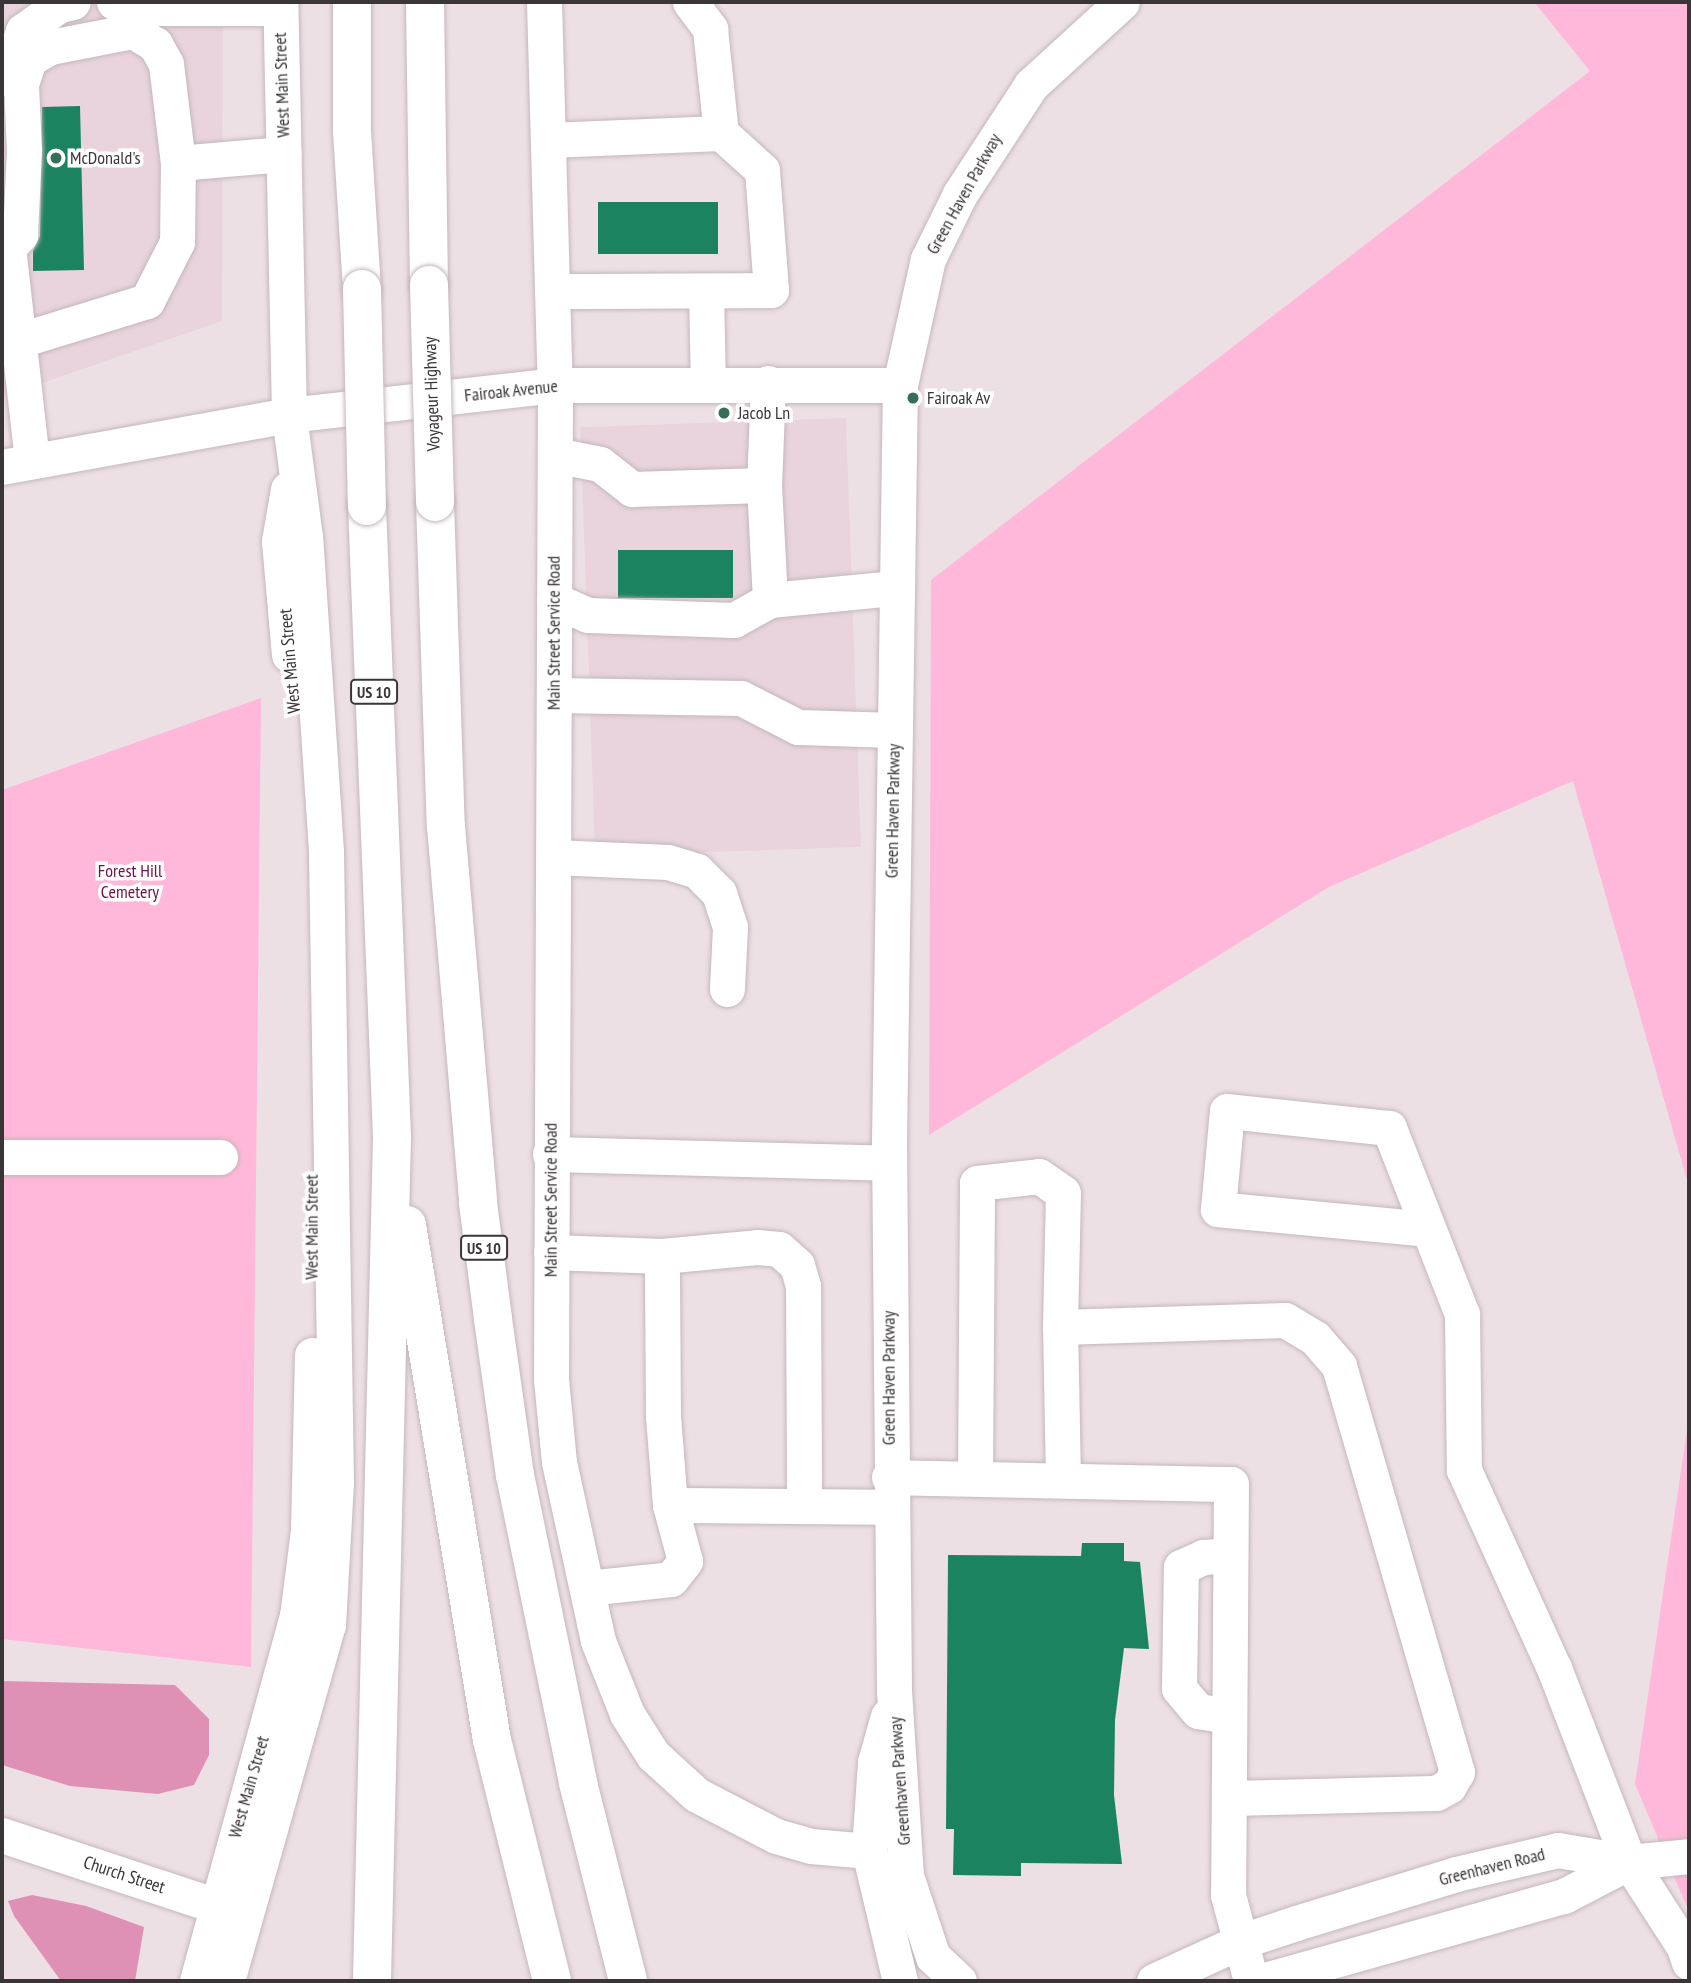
<!DOCTYPE html>
<html>
<head>
<meta charset="utf-8">
<style>
  body { margin:0 }
  #map { position:relative; width:1691px; height:1983px; overflow:hidden; background:#ede0e5; font-family:"PT Sans Narrow",sans-serif }
  div>[style] { position:absolute }
  .built>* { inset:0; background:#e9d4dd; transform-origin:0 0 }
  .green>* { inset:0; background:#ffb8d9 }
  .water>* { inset:0; background:#de90b5 }
  .building>* { inset:0; background:#1c8361; transform-origin:0 0 }
  .roads { filter:drop-shadow(0 0 2px #c4b7bd) drop-shadow(0 0 2px #c4b7bd) }
  .minor>* { height:35px; margin:-17.5px; padding:0 17.5px; transform-origin:17.5px; border-radius:17.5px; background:#fff }
  .highway>* { height:38px; margin:-19px; padding:0 19px; transform-origin:19px; border-radius:19px; background:#fff }
  .bridges { filter:drop-shadow(0 0 2px #c4b7bd) drop-shadow(0 0 2px #c4b7bd) }
  .highway-bridge>* { height:38px; margin:-19px; padding:0 19px; transform-origin:19px; border-radius:19px; background:#fff }
  .dots>* { width:19px; height:19px; translate:-50% -50%; box-sizing:border-box; border:4px solid #fff; border-radius:50% }
  span { translate:-50% -50%; white-space:nowrap; text-align:center; line-height:1.15; -webkit-text-stroke:7px #fff; paint-order:stroke }
  .shield-label span { padding:2px 5px; background:#fff; border:2px solid; border-radius:5px; -webkit-text-stroke-width:0 }
  .shield-label { font-size:16px; color:#3a3537; font-weight:700 }
  .street-label { font-size:18px; color:#3a3537 }
  .poi-label { font-size:18px; color:#3a3537 }
  .left { translate:0 -50%; text-align:left }
  .park-label { font-size:18px; color:#6e1349 }
  .frame { position:absolute; inset:0; border:4px solid #3a3537; pointer-events:none }
</style>
</head>
<body>
<div id="map">
  <div class="built">
    <div style="clip-path:polygon(2px 2px,223px 2px,222px 321px,2px 397px)"></div>
    <div style="left:846px;top:418px;width:429px;height:266px;rotate:88deg"></div>
  </div>
  <div class="green">
    <div style="clip-path:polygon(1534px 2px,1689px 2px,1689px 1187px,1573px 781px,1329px 887px,929px 1135px,931px 580px,1590px 71px)"></div>
    <div style="clip-path:polygon(261px 698px,251px 1667px,2px 1639px,2px 790px)"></div>
    <div style="clip-path:polygon(1689px 1416px,1689px 1912px,1635px 1784px)"></div>
  </div>
  <div class="water">
    <div style="clip-path:polygon(2px 1681px,175px 1685px,209px 1719px,209px 1755px,194px 1785px,158px 1794px,70px 1786px,2px 1765px)"></div>
    <div style="clip-path:polygon(32px 1895px,86px 1906px,144px 1927px,135px 1981px,61px 1981px,14px 1916px,8px 1901px)"></div>
  </div>
  <div class="building">
    <div style="clip-path:polygon(80px 106px,84px 270px,33px 271px,33px 251px,40px 236px,42px 107px)"></div>
    <div style="left:598px;top:202px;width:120px;height:52px"></div>
    <div style="left:733px;top:550px;width:48px;height:115px;rotate:90deg"></div>
    <div style="clip-path:polygon(1082px 1543px,1124px 1543px,1124px 1561px,1140px 1562px,1149px 1649px,1124px 1648px,1115px 1720px,1114px 1795px,1122px 1864px,1021px 1863px,1021px 1876px,953px 1875px,954px 1829px,946px 1829px,948px 1555px,1081px 1556px)"></div>
  </div>
  <div class="roads">
    <div class="minor">
      <div style="left:114px;top:2px;width:16px;rotate:22deg"></div>
      <div style="left:129px;top:8px;width:151px"></div>
      <div style="left:544px;top:2px;width:383px;rotate:88.4deg"></div>
      <div style="left:555px;top:385px;width:994px;rotate:90.23deg"></div>
      <div style="left:551px;top:1379px;width:83px;rotate:84.5deg"></div>
      <div style="left:559px;top:1462px;width:183px;rotate:77.7deg"></div>
      <div style="left:598px;top:1641px;width:79px;rotate:68.3deg"></div>
      <div style="left:627px;top:1714px;width:49px;rotate:57.6deg"></div>
      <div style="left:653px;top:1755px;width:59px;rotate:42.3deg"></div>
      <div style="left:697px;top:1795px;width:89px;rotate:27.4deg"></div>
      <div style="left:776px;top:1836px;width:36px;rotate:16deg"></div>
      <div style="left:811px;top:1846px;width:58px;rotate:4.9deg"></div>
      <div style="left:690px;top:2px;width:34px;rotate:53deg"></div>
      <div style="left:710px;top:29px;width:105px;rotate:84deg"></div>
      <div style="left:7px;top:78px;width:50px;rotate:-71.2deg"></div>
      <div style="left:23px;top:31px;width:44px;rotate:-35.8deg"></div>
      <div style="left:59px;top:5px;width:14px;rotate:-12deg"></div>
      <div style="left:548px;top:140px;width:173px;rotate:-2.3deg"></div>
      <div style="left:721px;top:133px;width:55px;rotate:42.1deg"></div>
      <div style="left:762px;top:170px;width:120px;rotate:85.7deg"></div>
      <div style="left:771px;top:290px;width:219px;rotate:179.7deg"></div>
      <div style="left:178px;top:163px;width:106px;rotate:-4.9deg"></div>
      <div style="left:6px;top:229px;width:233px;rotate:83.6deg"></div>
      <div style="left:6px;top:250px;width:21px;rotate:-47deg"></div>
      <div style="left:20px;top:235px;width:84px;rotate:-87.3deg"></div>
      <div style="left:24px;top:151px;width:67px;rotate:-92.6deg"></div>
      <div style="left:21px;top:84px;width:26px;rotate:-72deg"></div>
      <div style="left:29px;top:59px;width:24px;rotate:-30deg"></div>
      <div style="left:50px;top:47px;width:85px;rotate:-10.9deg"></div>
      <div style="left:133px;top:31px;width:26px;rotate:31deg"></div>
      <div style="left:155px;top:44px;width:23px;rotate:61deg"></div>
      <div style="left:166px;top:64px;width:100px;rotate:83.1deg"></div>
      <div style="left:178px;top:163px;width:79px;rotate:90.7deg"></div>
      <div style="left:177px;top:242px;width:66px;rotate:117deg"></div>
      <div style="left:147px;top:301px;width:136px;rotate:162.9deg"></div>
      <div style="left:706px;top:291px;width:93px;rotate:88.8deg"></div>
      <div style="left:768px;top:383px;width:102px;rotate:92.2deg"></div>
      <div style="left:764px;top:485px;width:115px;rotate:87deg"></div>
      <div style="left:555px;top:455px;width:46px;rotate:11.3deg"></div>
      <div style="left:600px;top:464px;width:41px;rotate:38deg"></div>
      <div style="left:632px;top:489px;width:132px;rotate:-1.7deg"></div>
      <div style="left:2px;top:467px;width:292px;rotate:-10.3deg"></div>
      <div style="left:289px;top:415px;width:268px;rotate:-6.4deg"></div>
      <div style="left:555px;top:385px;width:345px"></div>
      <div style="left:288px;top:489px;width:53px;rotate:99.8deg"></div>
      <div style="left:279px;top:541px;width:114px;rotate:85deg"></div>
      <div style="left:554px;top:600px;width:37px;rotate:24deg"></div>
      <div style="left:588px;top:615px;width:146px;rotate:2deg"></div>
      <div style="left:734px;top:620px;width:41px;rotate:-29.1deg"></div>
      <div style="left:770px;top:600px;width:126px;rotate:-5.5deg"></div>
      <div style="left:554px;top:695px;width:187px;rotate:0.9deg"></div>
      <div style="left:741px;top:698px;width:64px;rotate:27deg"></div>
      <div style="left:798px;top:727px;width:96px;rotate:1.8deg"></div>
      <div style="left:553px;top:857px;width:115px;rotate:2.5deg"></div>
      <div style="left:668px;top:862px;width:30px;rotate:17deg"></div>
      <div style="left:697px;top:871px;width:31px;rotate:45deg"></div>
      <div style="left:719px;top:893px;width:36px;rotate:72deg"></div>
      <div style="left:730px;top:927px;width:62px;rotate:92.8deg"></div>
      <div style="left:550px;top:1154px;width:339px;rotate:1.5deg"></div>
      <div style="left:2px;top:1157px;width:218px"></div>
      <div style="left:1428px;top:1229px;width:211px;rotate:-174.6deg"></div>
      <div style="left:1218px;top:1209px;width:98px;rotate:-84.8deg"></div>
      <div style="left:1227px;top:1111px;width:163px;rotate:6deg"></div>
      <div style="left:1389px;top:1128px;width:200px;rotate:68.6deg"></div>
      <div style="left:1462px;top:1314px;width:156px;rotate:89.3deg"></div>
      <div style="left:1464px;top:1470px;width:217px;rotate:65.6deg"></div>
      <div style="left:1554px;top:1668px;width:208px;rotate:68.9deg"></div>
      <div style="left:1629px;top:1862px;width:101px;rotate:57.1deg"></div>
      <div style="left:1684px;top:1947px;width:16px;rotate:72deg"></div>
      <div style="left:551px;top:1252px;width:111px;rotate:2.1deg"></div>
      <div style="left:662px;top:1256px;width:95px;rotate:-5.4deg"></div>
      <div style="left:757px;top:1247px;width:22px;rotate:5deg"></div>
      <div style="left:779px;top:1249px;width:24px;rotate:42deg"></div>
      <div style="left:797px;top:1265px;width:22px;rotate:74deg"></div>
      <div style="left:803px;top:1286px;width:220px;rotate:89.7deg"></div>
      <div style="left:889px;top:1477px;width:342px;rotate:1.2deg"></div>
      <div style="left:1231px;top:1484px;width:411px;rotate:90.4deg"></div>
      <div style="left:1228px;top:1895px;width:89px;rotate:75deg"></div>
      <div style="left:975px;top:1478px;width:295px;rotate:-89.6deg"></div>
      <div style="left:977px;top:1183px;width:62px;rotate:-6.4deg"></div>
      <div style="left:1039px;top:1176px;width:29px;rotate:35deg"></div>
      <div style="left:1063px;top:1193px;width:134px;rotate:91.3deg"></div>
      <div style="left:1063px;top:1480px;width:153px;rotate:-91.1deg"></div>
      <div style="left:1060px;top:1327px;width:225px;rotate:-1.8deg"></div>
      <div style="left:1285px;top:1320px;width:35px;rotate:31deg"></div>
      <div style="left:1315px;top:1338px;width:37px;rotate:49deg"></div>
      <div style="left:1339px;top:1366px;width:423px;rotate:73.8deg"></div>
      <div style="left:1457px;top:1772px;width:16px;rotate:120deg"></div>
      <div style="left:1449px;top:1786px;width:15px;rotate:152deg"></div>
      <div style="left:1436px;top:1793px;width:207px;rotate:178.6deg"></div>
      <div style="left:670px;top:1505px;width:219px;rotate:0.5deg"></div>
      <div style="left:587px;top:1588px;width:84px;rotate:-6.1deg"></div>
      <div style="left:671px;top:1579px;width:23px;rotate:-52deg"></div>
      <div style="left:685px;top:1561px;width:58px;rotate:-105deg"></div>
      <div style="left:670px;top:1505px;width:88px;rotate:-94.5deg"></div>
      <div style="left:663px;top:1417px;width:161px;rotate:-90.4deg"></div>
      <div style="left:888px;top:1716px;width:48px;rotate:105.8deg"></div>
      <div style="left:875px;top:1762px;width:89px;rotate:93.9deg"></div>
      <div style="left:869px;top:1851px;width:134px;rotate:76.6deg"></div>
      <div style="left:1229px;top:1716px;width:31px;rotate:-171deg"></div>
      <div style="left:1198px;top:1711px;width:30px;rotate:-130deg"></div>
      <div style="left:1179px;top:1688px;width:121px;rotate:-89.1deg"></div>
      <div style="left:1181px;top:1567px;width:24px;rotate:-24deg"></div>
      <div style="left:1203px;top:1557px;width:27px;rotate:-4deg"></div>
      <div style="left:2px;top:1835px;width:245px;rotate:18.3deg"></div>
      <div style="left:197px;top:1981px;width:378px;rotate:-74.7deg"></div>
      <div style="left:297px;top:1616px;width:87px;rotate:-82.7deg"></div>
      <div style="left:308px;top:1530px;width:175px;rotate:-88.7deg"></div>
      <div style="left:227px;top:1981px;width:370px;rotate:-74.2deg"></div>
      <div style="left:328px;top:1625px;width:143px;rotate:-86.8deg"></div>
      <div style="left:336px;top:1482px;width:631px;rotate:-90.91deg"></div>
      <div style="left:326px;top:851px;width:315px;rotate:-93.8deg"></div>
      <div style="left:305px;top:537px;width:123px;rotate:-97.5deg"></div>
      <div style="left:289px;top:415px;width:413px;rotate:-91.2deg"></div>
      <div style="left:959px;top:1981px;width:35px;rotate:-137deg"></div>
      <div style="left:933px;top:1957px;width:85px;rotate:-108.4deg"></div>
      <div style="left:906px;top:1876px;width:184px;rotate:-93.7deg"></div>
      <div style="left:894px;top:1692px;width:550px;rotate:-90.52deg"></div>
      <div style="left:889px;top:1142px;width:757px;rotate:-89.17deg"></div>
      <div style="left:900px;top:385px;width:129px;rotate:-77.5deg"></div>
      <div style="left:928px;top:259px;width:72px;rotate:-63.8deg"></div>
      <div style="left:960px;top:194px;width:130px;rotate:-56.9deg"></div>
      <div style="left:1031px;top:85px;width:123px;rotate:-42.4deg"></div>
      <div style="left:1154px;top:1981px;width:94px;rotate:-24.6deg"></div>
      <div style="left:1239px;top:1942px;width:60px;rotate:-18.4deg"></div>
      <div style="left:1296px;top:1923px;width:167px;rotate:-17deg"></div>
      <div style="left:1456px;top:1874px;width:105px;rotate:-13.2deg"></div>
      <div style="left:1558px;top:1850px;width:72px;rotate:9.6deg"></div>
      <div style="left:1629px;top:1862px;width:60px;rotate:-5.7deg"></div>
      <div style="left:1261px;top:1981px;width:315px;rotate:-15.7deg"></div>
      <div style="left:1564px;top:1896px;width:73px;rotate:-27.6deg"></div>
    </div>
    <div class="highway">
      <div style="left:352px;top:2px;width:129px;rotate:90deg"></div>
      <div style="left:352px;top:131px;width:158px;rotate:86.4deg"></div>
      <div style="left:425px;top:2px;width:283px;rotate:89.2deg"></div>
      <div style="left:435px;top:502px;width:324px;rotate:88.1deg"></div>
      <div style="left:446px;top:826px;width:378px;rotate:85.1deg"></div>
      <div style="left:478px;top:1203px;width:117px;rotate:82.6deg"></div>
      <div style="left:493px;top:1319px;width:158px;rotate:82deg"></div>
      <div style="left:515px;top:1475px;width:314px;rotate:78.4deg"></div>
      <div style="left:578px;top:1783px;width:204px;rotate:75.8deg"></div>
      <div style="left:367px;top:506px;width:631px;rotate:87.73deg"></div>
      <div style="left:392px;top:1137px;width:844px;rotate:91.36deg"></div>
      <div style="left:407px;top:1225px;width:522px;rotate:80.63deg"></div>
      <div style="left:492px;top:1740px;width:248px;rotate:76deg"></div>
    </div>
  </div>
  <div class="bridges">
    <div class="highway-bridge">
      <div style="left:429px;top:285px;width:217px;rotate:88.4deg"></div>
      <div style="left:362px;top:289px;width:217px;rotate:88.7deg"></div>
    </div>
  </div>
  <div class="dots">
    <div style="left:56px;top:158px;background:#356f58"></div>
    <div style="left:913px;top:398px;background:#356f58"></div>
    <div style="left:724px;top:413px;background:#356f58"></div>
  </div>
  <div class="shield-label">
    <span style="left:374px;top:692px">US 10</span>
    <span style="left:484px;top:1248px">US 10</span>
  </div>
  <div class="street-label">
    <span style="left:282px;top:85px;rotate:-92deg">West Main Street</span>
    <span style="left:964px;top:194px;rotate:-61deg">Green Haven Parkway</span>
    <span style="left:511px;top:391px;rotate:-6deg">Fairoak Avenue</span>
    <span style="left:432px;top:394px;rotate:-92deg">Voyageur Highway</span>
    <span style="left:554px;top:633px;rotate:-90deg">Main Street Service Road</span>
    <span style="left:290px;top:661px;rotate:-95deg">West Main Street</span>
    <span style="left:893px;top:811px;rotate:-89deg">Green Haven Parkway</span>
    <span style="left:551px;top:1200px;rotate:-90deg">Main Street Service Road</span>
    <span style="left:312px;top:1227px;rotate:-90deg">West Main Street</span>
    <span style="left:889px;top:1378px;rotate:-90deg">Green Haven Parkway</span>
    <span style="left:900px;top:1781px;rotate:-94deg">Greenhaven Parkway</span>
    <span style="left:249px;top:1787px;rotate:-74deg">West Main Street</span>
    <span style="left:1492px;top:1867px;rotate:-14deg">Greenhaven Road</span>
    <span style="left:124px;top:1875px;rotate:18deg">Church Street</span>
  </div>
  <div class="poi-label">
    <span class="left" style="left:70px;top:158px">McDonald's</span>
    <span class="left" style="left:927px;top:398px">Fairoak Av</span>
    <span class="left" style="left:738px;top:413px">Jacob Ln</span>
  </div>
  <div class="park-label">
    <span style="left:130px;top:882px">Forest Hill<br>Cemetery</span>
  </div>
  <div class="frame"></div>
</div>
</body>
</html>
